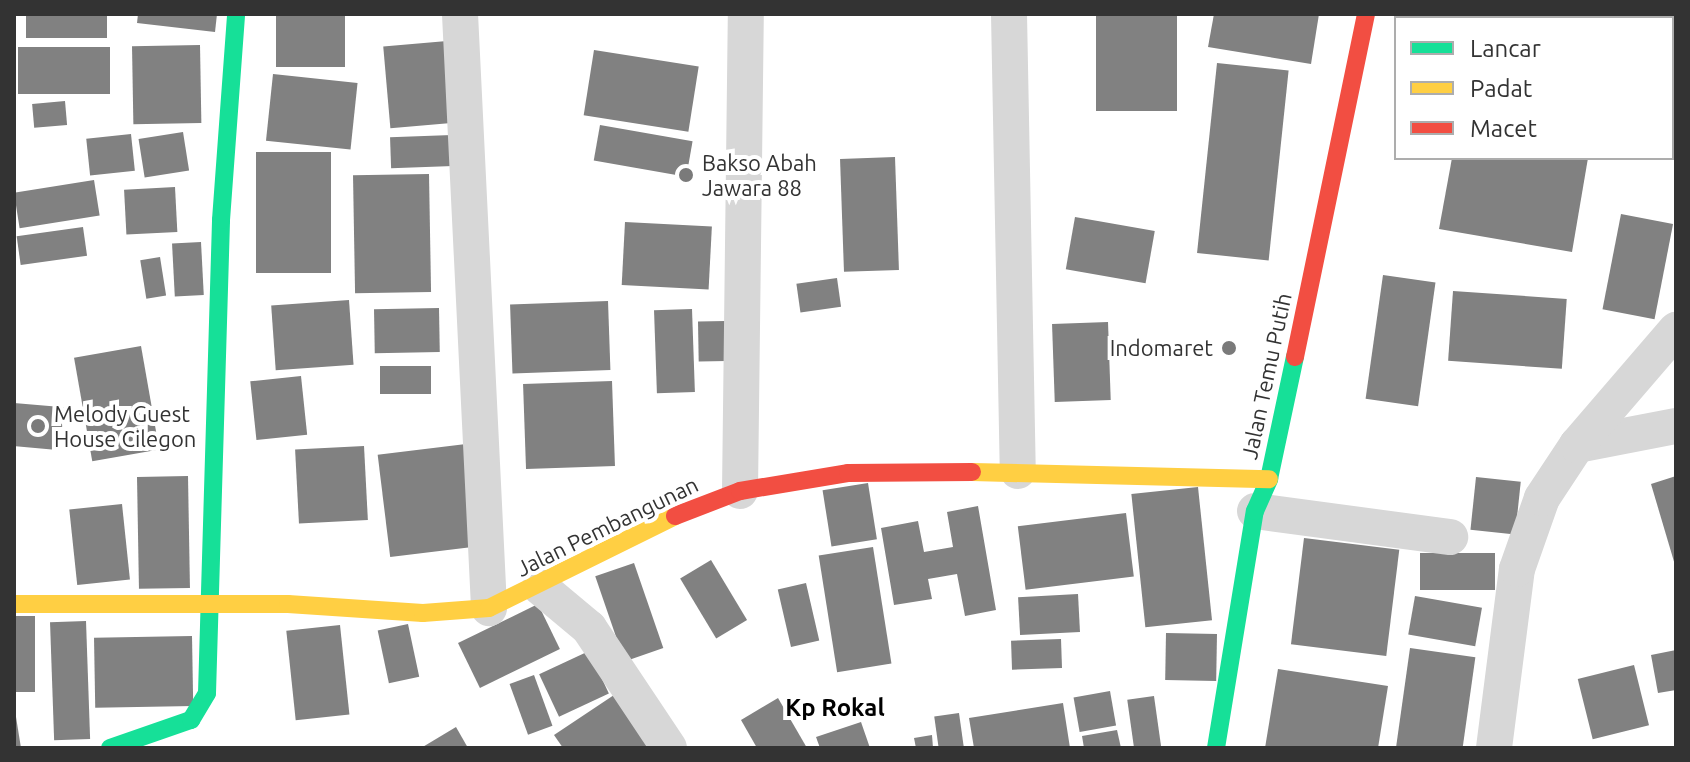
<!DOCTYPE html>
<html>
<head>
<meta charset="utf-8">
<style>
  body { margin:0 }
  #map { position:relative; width:1690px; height:762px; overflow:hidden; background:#fff; font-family:Ubuntu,sans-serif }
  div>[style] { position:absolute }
  .building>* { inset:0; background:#818181; transform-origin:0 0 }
  .street>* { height:36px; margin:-18px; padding:0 18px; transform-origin:18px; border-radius:18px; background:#d7d7d7 }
  .fast>* { height:18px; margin:-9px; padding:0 9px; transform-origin:9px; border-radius:9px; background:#16e098 }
  .slow>* { height:18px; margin:-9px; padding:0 9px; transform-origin:9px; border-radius:9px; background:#ffcf43 }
  .jam>* { height:18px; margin:-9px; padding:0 9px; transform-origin:9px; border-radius:9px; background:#f24e42 }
  .dots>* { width:22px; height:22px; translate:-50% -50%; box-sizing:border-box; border:4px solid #fff; border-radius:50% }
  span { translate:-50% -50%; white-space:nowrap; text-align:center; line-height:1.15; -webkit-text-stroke:8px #fff; paint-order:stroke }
  .poi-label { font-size:22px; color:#333 }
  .left { translate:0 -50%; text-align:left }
  .right { translate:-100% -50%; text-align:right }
  .street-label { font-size:22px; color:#333 }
  .neighbourhood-label { font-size:24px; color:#000; font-weight:700 }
  .frame { position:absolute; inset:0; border:16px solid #333; pointer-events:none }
  .legend { position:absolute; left:1394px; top:16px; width:280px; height:144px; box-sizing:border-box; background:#fff; border:2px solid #adadad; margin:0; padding:10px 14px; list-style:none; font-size:24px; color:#333 }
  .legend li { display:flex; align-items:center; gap:16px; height:40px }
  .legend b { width:40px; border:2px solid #adadad }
</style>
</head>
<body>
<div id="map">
  <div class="building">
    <div style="left:26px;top:14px;width:81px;height:24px"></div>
    <div style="clip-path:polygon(138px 14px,217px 14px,215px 32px,137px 23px)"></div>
    <div style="left:276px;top:14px;width:69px;height:53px"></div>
    <div style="left:1096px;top:14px;width:81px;height:97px"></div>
    <div style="clip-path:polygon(1214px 14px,1319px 14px,1311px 64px,1208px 47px)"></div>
    <div style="clip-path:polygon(1409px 14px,1521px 14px,1409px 18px)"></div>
    <div style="clip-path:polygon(1548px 14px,1619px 14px,1633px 16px,1547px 18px)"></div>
    <div style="left:447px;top:41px;width:82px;height:64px;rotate:85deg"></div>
    <div style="left:200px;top:45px;width:78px;height:68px;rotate:89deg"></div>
    <div style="left:110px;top:47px;width:47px;height:92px;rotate:90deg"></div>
    <div style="left:594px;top:50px;width:106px;height:66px;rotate:9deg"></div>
    <div style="left:1672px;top:57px;width:4px;height:68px;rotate:14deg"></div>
    <div style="left:1217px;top:63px;width:72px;height:191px;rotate:6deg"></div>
    <div style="left:273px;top:74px;width:85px;height:67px;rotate:6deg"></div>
    <div style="left:65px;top:101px;width:24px;height:33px;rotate:85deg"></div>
    <div style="left:600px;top:125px;width:94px;height:36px;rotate:10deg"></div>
    <div style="left:183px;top:132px;width:39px;height:45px;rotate:81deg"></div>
    <div style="left:131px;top:134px;width:37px;height:45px;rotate:84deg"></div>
    <div style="left:452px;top:135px;width:31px;height:62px;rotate:88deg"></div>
    <div style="left:331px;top:152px;width:121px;height:75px;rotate:90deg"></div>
    <div style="left:895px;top:157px;width:113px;height:55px;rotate:88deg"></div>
    <div style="clip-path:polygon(1452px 158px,1588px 158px,1572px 252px,1439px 229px)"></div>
    <div style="left:429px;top:174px;width:118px;height:76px;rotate:89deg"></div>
    <div style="left:94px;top:180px;width:36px;height:81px;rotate:81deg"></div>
    <div style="left:175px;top:187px;width:45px;height:51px;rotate:87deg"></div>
    <div style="left:1621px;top:214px;width:53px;height:97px;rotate:11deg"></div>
    <div style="left:1075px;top:217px;width:81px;height:53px;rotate:10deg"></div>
    <div style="left:625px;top:222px;width:87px;height:63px;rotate:3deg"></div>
    <div style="left:83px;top:227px;width:29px;height:67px;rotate:82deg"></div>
    <div style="left:201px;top:242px;width:53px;height:29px;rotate:87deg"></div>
    <div style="left:160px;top:257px;width:39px;height:20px;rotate:81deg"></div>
    <div style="left:1383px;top:275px;width:53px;height:125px;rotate:8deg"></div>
    <div style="left:837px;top:278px;width:29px;height:41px;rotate:82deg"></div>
    <div style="left:1453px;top:291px;width:114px;height:70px;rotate:4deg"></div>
    <div style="left:349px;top:300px;width:65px;height:78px;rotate:86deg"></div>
    <div style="left:608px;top:301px;width:69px;height:98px;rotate:88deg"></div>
    <div style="left:439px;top:308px;width:44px;height:65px;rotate:89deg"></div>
    <div style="left:692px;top:309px;width:83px;height:38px;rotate:88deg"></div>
    <div style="left:726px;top:321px;width:40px;height:28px;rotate:89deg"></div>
    <div style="left:1108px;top:322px;width:78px;height:56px;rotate:88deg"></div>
    <div style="left:141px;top:346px;width:105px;height:68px;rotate:80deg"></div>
    <div style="left:431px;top:366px;width:28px;height:51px;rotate:90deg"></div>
    <div style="left:301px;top:376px;width:59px;height:51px;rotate:84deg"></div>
    <div style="left:612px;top:381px;width:85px;height:89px;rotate:88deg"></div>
    <div style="left:14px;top:403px;width:50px;height:43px;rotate:5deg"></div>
    <div style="left:466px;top:444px;width:103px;height:89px;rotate:83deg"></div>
    <div style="left:364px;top:446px;width:74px;height:69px;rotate:87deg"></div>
    <div style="left:188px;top:476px;width:112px;height:51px;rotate:89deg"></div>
    <div style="clip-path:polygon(1676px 476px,1676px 564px,1675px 565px,1651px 484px)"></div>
    <div style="left:1476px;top:477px;width:45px;height:53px;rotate:6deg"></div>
    <div style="left:868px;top:483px;width:57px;height:46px;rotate:81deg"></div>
    <div style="left:1198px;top:487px;width:134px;height:67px;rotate:84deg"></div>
    <div style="left:122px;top:504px;width:76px;height:53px;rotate:84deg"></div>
    <div style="clip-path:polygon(978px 506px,996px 610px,965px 616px,957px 574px,928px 579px,932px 599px,894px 605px,881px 528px,918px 521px,924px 552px,953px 547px,947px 512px)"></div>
    <div style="left:1126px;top:513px;width:64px;height:109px;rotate:83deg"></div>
    <div style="left:1304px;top:538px;width:96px;height:107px;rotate:7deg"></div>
    <div style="left:873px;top:547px;width:118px;height:55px;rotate:81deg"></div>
    <div style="left:1420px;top:553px;width:75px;height:37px"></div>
    <div style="left:711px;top:560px;width:70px;height:36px;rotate:59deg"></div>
    <div style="left:634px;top:563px;width:90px;height:41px;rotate:71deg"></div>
    <div style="left:806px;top:583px;width:59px;height:29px;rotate:77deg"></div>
    <div style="left:1078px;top:594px;width:38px;height:60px;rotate:87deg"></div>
    <div style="left:1415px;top:596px;width:68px;height:39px;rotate:10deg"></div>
    <div style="left:538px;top:604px;width:50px;height:89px;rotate:64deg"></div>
    <div style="left:14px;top:616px;width:21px;height:76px"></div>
    <div style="left:86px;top:621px;width:118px;height:36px;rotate:88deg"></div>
    <div style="left:408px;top:624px;width:54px;height:31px;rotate:78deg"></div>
    <div style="left:340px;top:625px;width:90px;height:54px;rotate:84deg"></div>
    <div style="left:1166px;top:633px;width:51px;height:47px;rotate:1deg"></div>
    <div style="left:192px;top:636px;width:70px;height:98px;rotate:89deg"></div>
    <div style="left:1061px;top:639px;width:29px;height:50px;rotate:88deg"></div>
    <div style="left:1410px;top:648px;width:66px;height:101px;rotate:8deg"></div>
    <div style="clip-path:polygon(1676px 650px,1676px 690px,1658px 693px,1651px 655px)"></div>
    <div style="left:589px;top:651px;width:47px;height:55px;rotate:65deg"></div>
    <div style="left:1634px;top:665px;width:62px;height:58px;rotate:76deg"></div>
    <div style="clip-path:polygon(1278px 669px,1388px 686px,1378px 748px,1265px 748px)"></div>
    <div style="left:534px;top:675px;width:54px;height:26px;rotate:70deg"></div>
    <div style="left:1110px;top:691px;width:35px;height:37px;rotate:80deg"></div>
    <div style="clip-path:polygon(614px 695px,649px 746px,563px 748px,554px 735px)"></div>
    <div style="left:1154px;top:696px;width:52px;height:27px;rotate:82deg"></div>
    <div style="clip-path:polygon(778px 698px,807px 748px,757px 748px,741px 720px)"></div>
    <div style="clip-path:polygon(1063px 703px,1070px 748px,974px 748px,969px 718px)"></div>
    <div style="left:959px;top:713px;width:35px;height:25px;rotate:82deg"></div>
    <div style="clip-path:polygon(16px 717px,21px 748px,14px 748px)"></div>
    <div style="clip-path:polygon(861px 722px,870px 748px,820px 748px,816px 737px)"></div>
    <div style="clip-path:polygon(456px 727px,468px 748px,421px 748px)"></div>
    <div style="clip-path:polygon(1117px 730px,1121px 748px,1084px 748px,1082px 736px)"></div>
    <div style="clip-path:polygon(932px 735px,933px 748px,916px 748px,914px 738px)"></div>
  </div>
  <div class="street">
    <div style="left:460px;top:14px;width:595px;rotate:87.2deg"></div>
    <div style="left:1009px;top:14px;width:457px;rotate:88.9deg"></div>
    <div style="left:1577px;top:445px;width:101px;rotate:-10.9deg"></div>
    <div style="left:740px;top:491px;width:477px;rotate:-89.3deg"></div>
    <div style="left:1255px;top:511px;width:197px;rotate:7.6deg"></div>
    <div style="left:540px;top:587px;width:64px;rotate:39.9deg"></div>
    <div style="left:589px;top:628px;width:144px;rotate:56.3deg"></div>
    <div style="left:1494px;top:748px;width:180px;rotate:-82.7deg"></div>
    <div style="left:1517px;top:569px;width:75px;rotate:-70.6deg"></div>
    <div style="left:1542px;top:498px;width:64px;rotate:-56.6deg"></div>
    <div style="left:1577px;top:445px;width:152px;rotate:-49.3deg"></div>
  </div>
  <div class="fast">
    <div style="left:110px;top:748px;width:86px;rotate:-19.1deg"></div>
    <div style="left:191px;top:720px;width:31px;rotate:-59deg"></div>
    <div style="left:207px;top:693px;width:473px;rotate:-88.3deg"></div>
    <div style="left:221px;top:220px;width:207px;rotate:-85.8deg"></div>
    <div style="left:1216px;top:748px;width:240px;rotate:-80.7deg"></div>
    <div style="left:1255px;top:511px;width:35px;rotate:-66deg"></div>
    <div style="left:1269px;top:479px;width:125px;rotate:-78deg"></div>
  </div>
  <div class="slow">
    <div style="left:972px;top:472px;width:297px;rotate:1.4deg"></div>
    <div style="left:14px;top:604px;width:274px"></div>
    <div style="left:288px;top:604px;width:135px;rotate:3.8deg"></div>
    <div style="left:423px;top:613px;width:66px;rotate:-4.3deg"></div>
    <div style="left:489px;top:608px;width:208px;rotate:-26.3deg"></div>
  </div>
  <div class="jam">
    <div style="left:1295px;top:357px;width:350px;rotate:-78.3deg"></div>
    <div style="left:675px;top:516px;width:70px;rotate:-21deg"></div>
    <div style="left:740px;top:491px;width:109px;rotate:-9.5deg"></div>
    <div style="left:848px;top:473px;width:124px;rotate:-0.5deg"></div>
  </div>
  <div class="dots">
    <div style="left:686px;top:175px;background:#7a7a7a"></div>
    <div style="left:1229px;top:348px;background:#7a7a7a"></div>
    <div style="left:38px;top:426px;background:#7a7a7a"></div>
  </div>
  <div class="poi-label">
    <span class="left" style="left:702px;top:175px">Bakso Abah<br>Jawara 88</span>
    <span class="right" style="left:1213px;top:348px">Indomaret</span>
    <span class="left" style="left:54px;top:426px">Melody Guest<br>House Cilegon</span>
  </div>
  <div class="street-label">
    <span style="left:1266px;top:376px;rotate:-78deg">Jalan Temu Putih</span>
    <span style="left:607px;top:526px;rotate:-26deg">Jalan Pembangunan</span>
  </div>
  <div class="neighbourhood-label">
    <span style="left:835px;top:708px">Kp Rokal</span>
  </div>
  <div class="frame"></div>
  <ul class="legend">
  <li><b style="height:10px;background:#16e098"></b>Lancar</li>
  <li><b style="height:10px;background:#ffcf43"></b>Padat</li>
  <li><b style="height:10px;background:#f24e42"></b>Macet</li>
  </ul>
</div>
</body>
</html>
